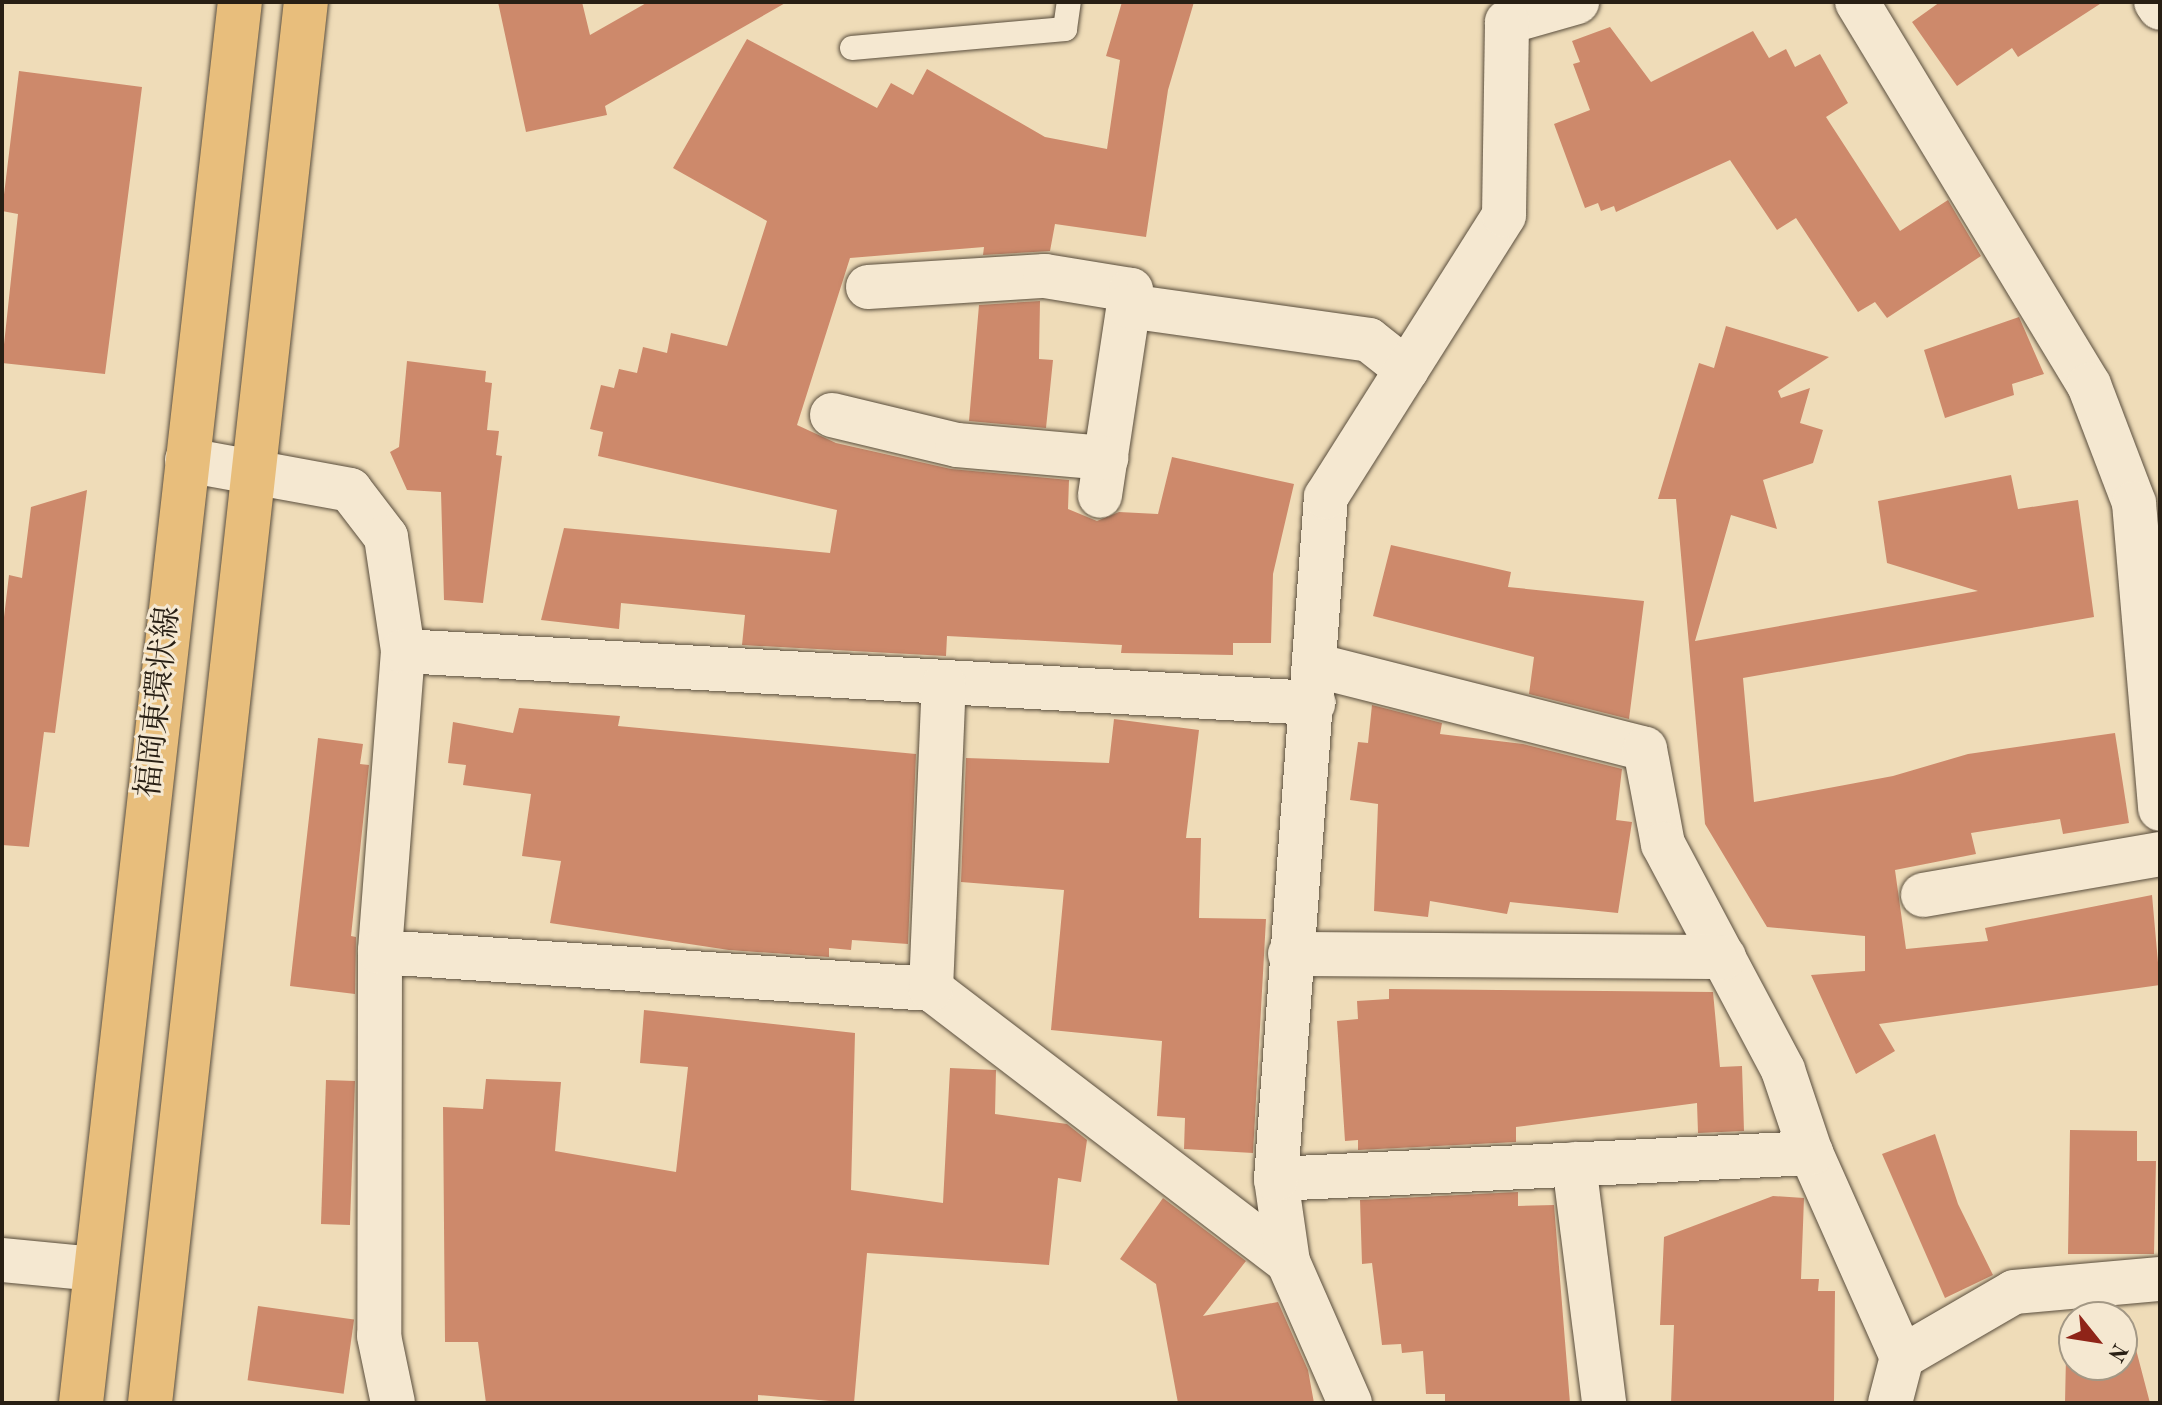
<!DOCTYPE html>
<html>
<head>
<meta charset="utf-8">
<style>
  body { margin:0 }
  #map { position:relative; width:2162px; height:1405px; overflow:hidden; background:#efdcb8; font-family:"Old Standard TT","Noto Serif JP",serif }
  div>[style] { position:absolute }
  .building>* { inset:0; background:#cd896b; transform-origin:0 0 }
  .roads { filter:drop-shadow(0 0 2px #5a4e3d) drop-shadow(0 0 2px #5a4e3d) }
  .service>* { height:24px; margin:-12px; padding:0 12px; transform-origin:12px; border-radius:12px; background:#f5e8d1 }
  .minor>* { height:44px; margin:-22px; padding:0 22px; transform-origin:22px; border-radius:22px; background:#f5e8d1 }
  .primary>* { height:44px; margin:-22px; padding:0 22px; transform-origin:22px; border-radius:22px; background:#e8be7c }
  span { translate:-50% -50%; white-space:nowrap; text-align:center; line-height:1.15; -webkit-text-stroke:6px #f5e8d1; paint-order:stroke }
  .street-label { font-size:32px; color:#281f14 }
  .frame { position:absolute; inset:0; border:4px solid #281f14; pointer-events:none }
  .north { position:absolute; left:2058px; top:1301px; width:80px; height:80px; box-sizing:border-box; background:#f5e8d1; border:2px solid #a39885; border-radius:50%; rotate:120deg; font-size:22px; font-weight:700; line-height:32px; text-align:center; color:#281f14 }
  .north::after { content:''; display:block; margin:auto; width:28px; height:36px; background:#8f2418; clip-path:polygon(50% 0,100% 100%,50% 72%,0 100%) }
</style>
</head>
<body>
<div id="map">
  <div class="building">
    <div style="clip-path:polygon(498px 2px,582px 2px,590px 35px,648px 2px,787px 2px,605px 106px,607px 115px,526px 132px)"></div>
    <div style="clip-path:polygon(1122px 2px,1194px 2px,1168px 90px,1146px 237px,1055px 224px,1050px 251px,983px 255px,984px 247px,850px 258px,797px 425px,836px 443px,951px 469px,1069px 480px,1068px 509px,1097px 521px,1119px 512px,1158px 514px,1172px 457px,1294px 484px,1273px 574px,1271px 643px,1233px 643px,1233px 655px,1121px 653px,1122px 645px,947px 636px,946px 656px,742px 645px,745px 615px,621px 603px,619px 629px,541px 620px,564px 528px,830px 553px,837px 510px,598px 456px,603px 432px,590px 429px,601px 385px,614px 388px,619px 369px,637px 373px,643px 347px,667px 353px,671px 333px,727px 346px,767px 221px,673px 168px,747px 39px,877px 108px,891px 83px,913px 95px,927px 69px,1045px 137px,1107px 149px,1120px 60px,1106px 56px)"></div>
    <div style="clip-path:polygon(1940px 2px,2103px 2px,2018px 57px,2012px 48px,1957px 86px,1912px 22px)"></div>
    <div style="clip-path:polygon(1610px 27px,1651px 82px,1753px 31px,1769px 58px,1786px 49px,1795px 67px,1820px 54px,1848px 103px,1826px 117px,1900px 231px,1948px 200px,1981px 256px,1887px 318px,1875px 302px,1858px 312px,1796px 218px,1777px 230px,1730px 160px,1616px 212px,1614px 206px,1601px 211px,1598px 203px,1585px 208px,1554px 124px,1590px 110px,1573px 64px,1580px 62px,1572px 41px)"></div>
    <div style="clip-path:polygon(19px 71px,142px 87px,105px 374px,2px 363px,18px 214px,2px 211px)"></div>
    <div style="clip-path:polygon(1040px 301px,1039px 359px,1053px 360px,1046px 428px,969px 421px,979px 305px)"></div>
    <div style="clip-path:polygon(2019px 317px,2044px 374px,2012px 384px,2014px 395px,1945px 418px,1924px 350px)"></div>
    <div style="clip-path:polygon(1726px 326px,1829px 357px,1778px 391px,1781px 398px,1810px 388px,1800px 423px,1823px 430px,1813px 463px,1763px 480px,1777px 529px,1731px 515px,1695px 641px,1978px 591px,1887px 563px,1878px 501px,2011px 475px,2018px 509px,2078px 500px,2094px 617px,1743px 678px,1754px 802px,1893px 776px,1968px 754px,2115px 733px,2129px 823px,2063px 834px,2060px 819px,1971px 833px,1976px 854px,1895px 870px,1906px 949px,1988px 941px,1985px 928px,2152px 895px,2160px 985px,1879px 1024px,1895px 1051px,1856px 1074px,1811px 975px,1865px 971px,1865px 936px,1767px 927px,1705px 824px,1676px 499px,1658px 499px,1699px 363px,1714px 368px)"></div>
    <div style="clip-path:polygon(407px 361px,486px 371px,485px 382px,492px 383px,487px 430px,499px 431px,496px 455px,502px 456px,483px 603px,444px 600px,441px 492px,407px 490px,390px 452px,399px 447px)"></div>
    <div style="clip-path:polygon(87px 490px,55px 733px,44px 732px,29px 847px,2px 845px,2px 634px,9px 575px,22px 578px,31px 507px)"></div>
    <div style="clip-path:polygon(1391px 545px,1511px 572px,1508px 587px,1644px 601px,1629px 719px,1529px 694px,1534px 657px,1373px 616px)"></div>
    <div style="clip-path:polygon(1372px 705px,1442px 723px,1440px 734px,1523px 744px,1622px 769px,1616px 820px,1632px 822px,1618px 913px,1510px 902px,1507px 914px,1430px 901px,1428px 917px,1374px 911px,1378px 804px,1350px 800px,1358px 742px,1368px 743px)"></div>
    <div style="clip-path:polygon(519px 708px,620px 716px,618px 726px,916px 754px,908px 944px,852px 940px,851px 950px,829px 948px,829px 957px,729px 950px,550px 923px,561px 861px,522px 856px,531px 794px,463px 785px,466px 765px,448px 763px,453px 722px,513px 733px)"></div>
    <div style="clip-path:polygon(1114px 719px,1199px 730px,1186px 838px,1201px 838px,1199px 918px,1266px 919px,1253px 1153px,1184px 1149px,1185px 1118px,1157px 1116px,1162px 1041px,1051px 1030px,1064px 890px,961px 882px,966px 758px,1109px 763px)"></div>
    <div style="clip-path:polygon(318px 738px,363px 744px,360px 764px,369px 765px,351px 936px,356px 937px,355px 994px,290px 986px)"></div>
    <div style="clip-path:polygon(1389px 989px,1713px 992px,1720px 1067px,1742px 1066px,1744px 1131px,1698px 1133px,1697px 1103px,1516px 1127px,1516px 1142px,1358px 1150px,1358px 1140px,1345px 1141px,1337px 1021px,1358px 1019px,1357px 1001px,1389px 999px)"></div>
    <div style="clip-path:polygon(644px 1010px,855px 1033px,851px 1190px,943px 1203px,950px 1068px,996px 1070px,995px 1114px,1067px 1124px,1087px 1140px,1081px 1182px,1058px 1178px,1049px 1265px,867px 1253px,854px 1403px,758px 1395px,758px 1403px,486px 1403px,478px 1342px,445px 1342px,443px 1107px,483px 1109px,486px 1079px,561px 1082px,555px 1151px,676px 1172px,688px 1067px,640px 1063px)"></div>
    <div style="left:326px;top:1080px;width:29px;height:144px;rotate:2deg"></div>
    <div style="clip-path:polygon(2070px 1130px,2137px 1131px,2137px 1161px,2156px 1161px,2154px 1254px,2068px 1254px)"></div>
    <div style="clip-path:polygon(1935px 1134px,1958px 1204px,1993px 1275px,1945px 1298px,1882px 1154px)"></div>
    <div style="clip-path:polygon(1518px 1192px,1518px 1206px,1554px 1205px,1570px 1403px,1445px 1403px,1445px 1394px,1426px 1394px,1423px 1351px,1402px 1353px,1401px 1344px,1382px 1345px,1372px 1263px,1362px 1264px,1360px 1200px)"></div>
    <div style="clip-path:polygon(1773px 1196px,1804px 1198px,1801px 1279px,1819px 1279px,1818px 1291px,1835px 1291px,1834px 1403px,1671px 1403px,1674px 1325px,1660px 1325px,1664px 1237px)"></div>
    <div style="clip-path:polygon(1163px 1198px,1246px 1261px,1203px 1316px,1278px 1302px,1308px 1370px,1314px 1403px,1178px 1403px,1156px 1284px,1120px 1259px)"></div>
    <div style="left:258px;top:1306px;width:97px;height:75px;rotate:8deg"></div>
    <div style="clip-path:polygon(2133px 1338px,2150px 1403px,2065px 1403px,2066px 1356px,2074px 1353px,2074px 1365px,2122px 1365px,2122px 1341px)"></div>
  </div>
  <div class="roads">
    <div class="service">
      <div style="left:852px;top:48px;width:214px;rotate:-5.1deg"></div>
      <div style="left:1065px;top:29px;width:27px;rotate:-82deg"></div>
    </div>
    <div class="minor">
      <div style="left:1857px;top:2px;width:448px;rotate:58.8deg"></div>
      <div style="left:2089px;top:385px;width:126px;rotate:69.1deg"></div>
      <div style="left:2134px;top:503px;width:307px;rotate:85.1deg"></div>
      <div style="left:2156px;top:2px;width:7px;rotate:56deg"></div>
      <div style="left:1507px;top:22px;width:73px;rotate:-15.9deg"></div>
      <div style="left:868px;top:287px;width:177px;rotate:-3.6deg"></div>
      <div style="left:1045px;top:276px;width:87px;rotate:9.2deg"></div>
      <div style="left:1131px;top:290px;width:208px;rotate:98.6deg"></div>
      <div style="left:1128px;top:306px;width:243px;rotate:8deg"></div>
      <div style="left:1369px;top:340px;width:48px;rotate:38.3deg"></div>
      <div style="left:832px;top:415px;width:129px;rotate:13.5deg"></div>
      <div style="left:957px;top:445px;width:150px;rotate:5deg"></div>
      <div style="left:187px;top:460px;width:166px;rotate:10.4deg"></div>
      <div style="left:350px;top:490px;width:59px;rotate:52.5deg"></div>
      <div style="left:386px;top:537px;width:115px;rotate:81.5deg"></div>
      <div style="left:403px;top:651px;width:302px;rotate:94.4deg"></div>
      <div style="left:380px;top:952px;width:384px;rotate:90.1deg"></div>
      <div style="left:379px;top:1336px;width:68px;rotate:78.2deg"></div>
      <div style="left:403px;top:651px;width:912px;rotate:3.27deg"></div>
      <div style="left:1318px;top:666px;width:337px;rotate:14.2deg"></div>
      <div style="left:1645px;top:749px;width:97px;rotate:79.3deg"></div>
      <div style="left:1663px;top:844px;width:256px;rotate:62deg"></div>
      <div style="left:1783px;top:1070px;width:88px;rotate:71.4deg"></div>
      <div style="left:1811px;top:1153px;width:223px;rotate:66deg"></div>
      <div style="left:1923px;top:895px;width:241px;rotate:-9.8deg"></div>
      <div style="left:380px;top:952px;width:552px;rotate:3.84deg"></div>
      <div style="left:931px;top:989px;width:449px;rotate:37.4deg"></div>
      <div style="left:1290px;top:954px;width:434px;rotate:0.4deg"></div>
      <div style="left:931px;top:989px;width:305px;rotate:-87.6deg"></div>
      <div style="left:1574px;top:1164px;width:241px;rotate:82.8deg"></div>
      <div style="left:1276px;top:1179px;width:536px;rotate:-2.78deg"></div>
      <div style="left:2px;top:1260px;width:94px;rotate:5.5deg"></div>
      <div style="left:1350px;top:1403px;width:154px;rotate:-113.7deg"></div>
      <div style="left:1288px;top:1262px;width:84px;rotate:-98.2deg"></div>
      <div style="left:1276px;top:1179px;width:684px;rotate:-85.81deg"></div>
      <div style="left:1326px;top:497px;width:333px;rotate:-57.7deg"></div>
      <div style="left:1504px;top:215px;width:193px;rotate:-89.1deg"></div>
      <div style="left:1890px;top:1403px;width:48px;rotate:-75.4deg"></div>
      <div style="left:1902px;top:1357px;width:129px;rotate:-30.1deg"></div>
      <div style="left:2014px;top:1292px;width:147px;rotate:-5.1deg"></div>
    </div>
    <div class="primary">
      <div style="left:81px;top:1403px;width:1410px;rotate:-83.53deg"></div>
      <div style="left:150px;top:1403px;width:1410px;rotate:-83.65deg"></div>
    </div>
  </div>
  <div class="street-label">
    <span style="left:160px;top:702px;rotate:-84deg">福岡東環状線</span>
  </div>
  <div class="frame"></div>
  <div class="north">N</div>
</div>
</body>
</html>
